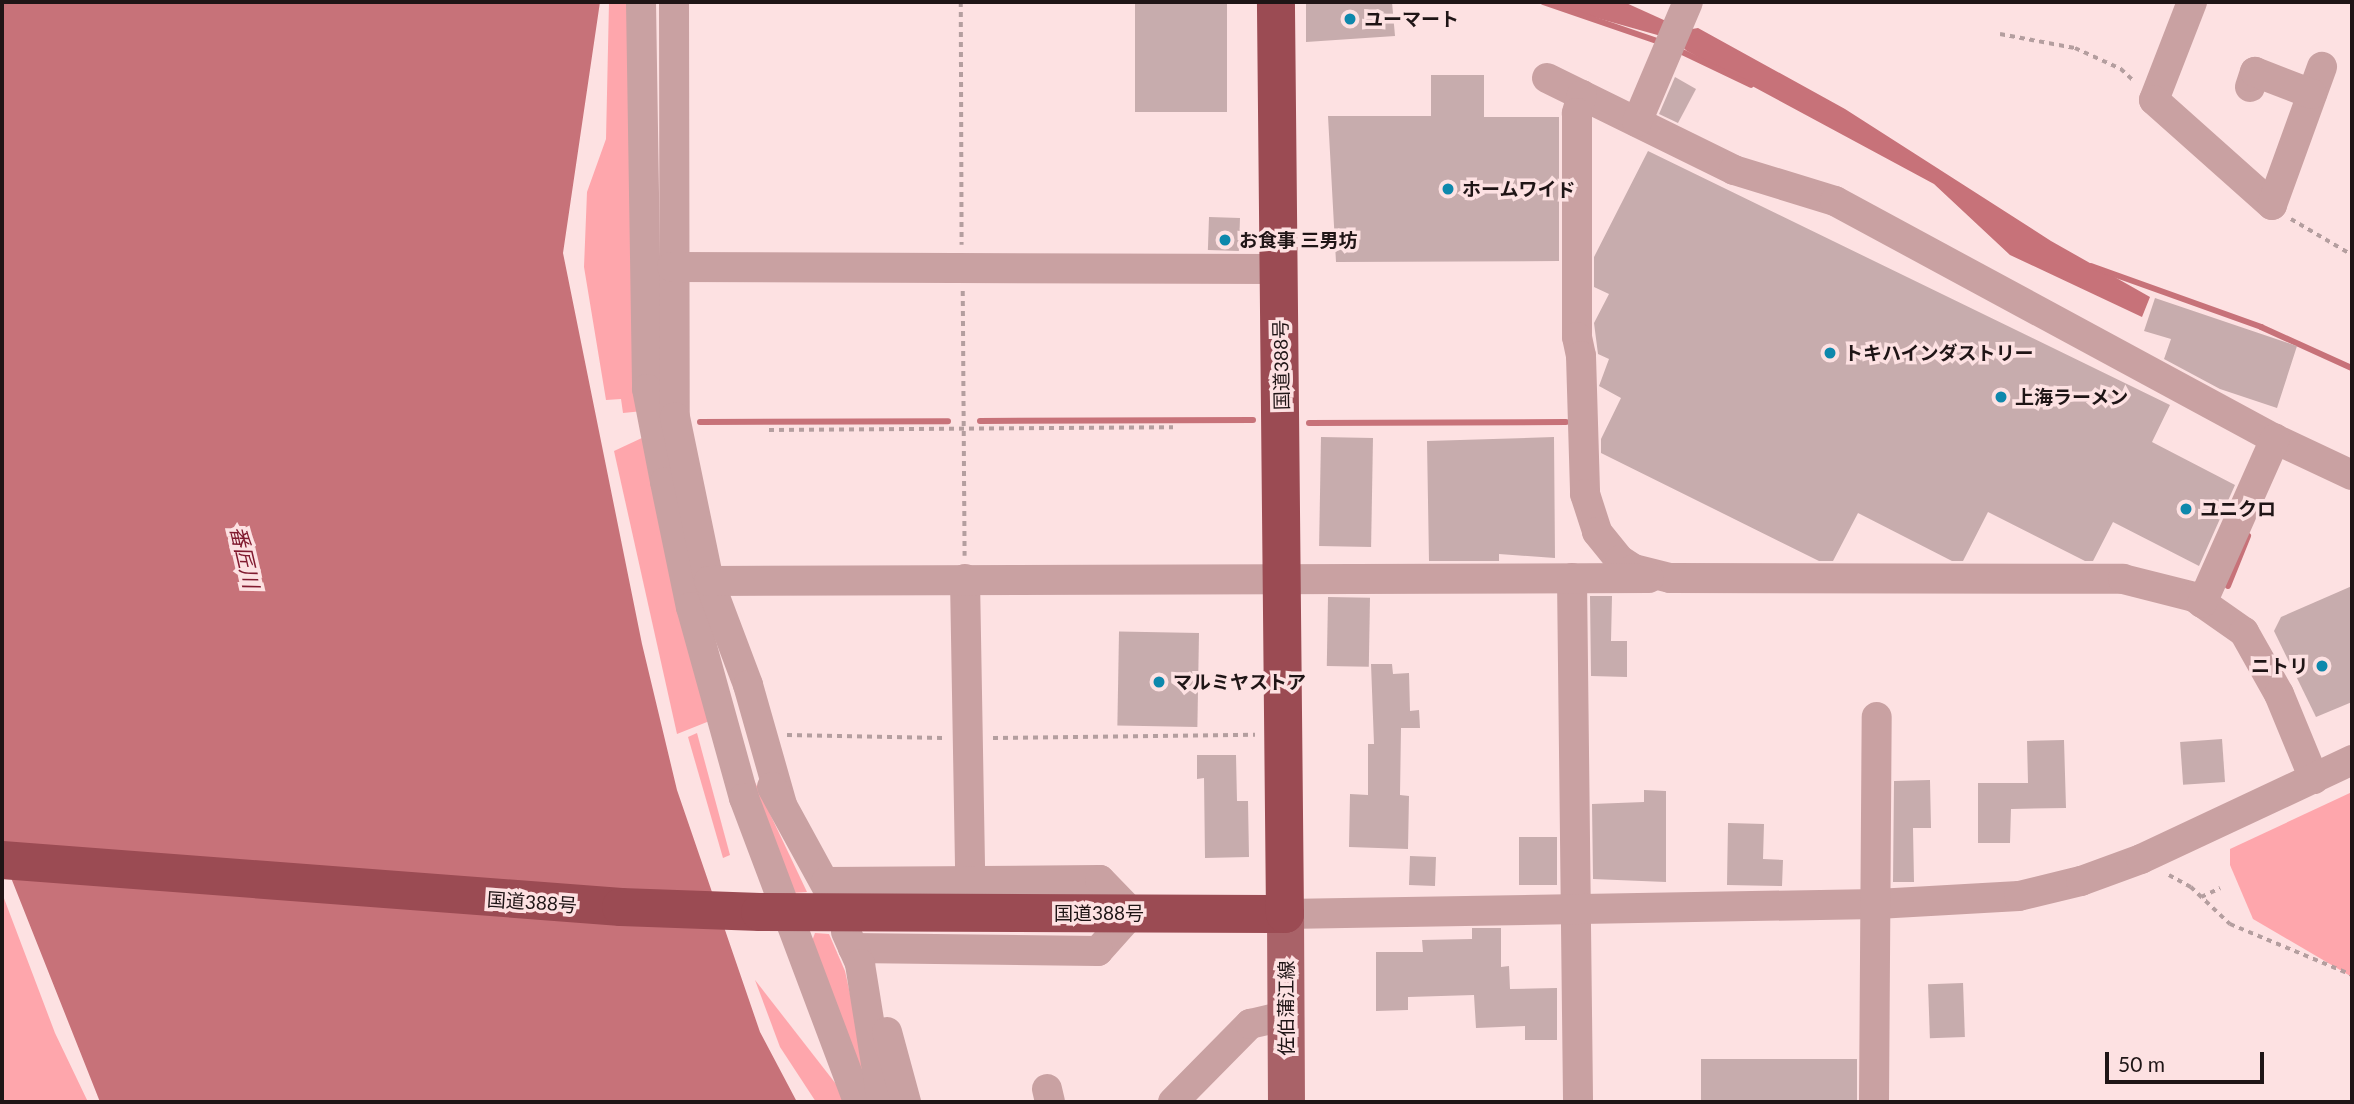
<!DOCTYPE html>
<html>
<head>
<meta charset="utf-8">
<style>
  body { margin:0 }
  #map { position:relative; width:2354px; height:1104px; overflow:hidden; background:#fde1e2; font-family:Lato,"Noto Sans JP",sans-serif }
  div>[style] { position:absolute }
  .green>* { inset:0; background:#fea6ac }
  .water>* { inset:0; background:#c77279 }
  .stream>* { height:6px; margin:-3px; padding:0 3px; transform-origin:3px; border-radius:3px; background:#c77279 }
  .building>* { inset:0; background:#c7acad; transform-origin:0 0 }
  .path>* { height:3.5px; margin-top:-1.75px; transform-origin:0; background:repeating-linear-gradient(90deg,#b49e9f 0 5px,transparent 0 10px) }
  .minor>* { height:30px; margin:-15px; padding:0 15px; transform-origin:15px; border-radius:15px; background:#c9a1a2 }
  .major>* { height:37px; margin:-18.5px; padding:0 18.5px; transform-origin:18.5px; border-radius:18.5px; background:#a96268 }
  .highway>* { height:38px; margin:-19px; padding:0 19px; transform-origin:19px; border-radius:19px; background:#9b4b53 }
  .dots>* { width:19px; height:19px; translate:-50% -50%; box-sizing:border-box; border:4px solid #fde1e2; border-radius:50% }
  span { translate:-50% -50%; white-space:nowrap; text-align:center; line-height:1.15; -webkit-text-stroke:7px #fde1e2; paint-order:stroke }
  .poi-label { font-size:19px; color:#1f1516; font-weight:700 }
  .left { translate:0 -50%; text-align:left }
  .right { translate:-100% -50%; text-align:right }
  .street-label { font-size:19px; color:#1f1516 }
  .water-label { font-size:21px; color:#811a2f; font-style:italic }
  .frame { position:absolute; inset:0; border:4px solid #1f1516; pointer-events:none }
  .scale { position:absolute; left:2105px; top:1052px; width:159px; height:32px; box-sizing:border-box; border:4px solid #1f1516; border-top:0; padding-left:9px; font-size:21px; line-height:24px; white-space:nowrap; color:#1f1516; -webkit-text-stroke:5px #fde1e2; paint-order:stroke }
</style>
</head>
<body>
<div id="map">
  <div class="green">
    <div style="clip-path:polygon(609px 2px,634px 2px,643px 411px,623px 413px,621px 399px,606px 400px,584px 267px,587px 192px,606px 139px)"></div>
    <div style="clip-path:polygon(644px 437px,712px 720px,677px 734px,614px 451px)"></div>
    <div style="clip-path:polygon(697px 733px,730px 855px,723px 858px,688px 737px)"></div>
    <div style="clip-path:polygon(734px 738px,807px 892px,790px 893px)"></div>
    <div style="clip-path:polygon(2352px 792px,2352px 977px,2253px 919px,2230px 865px,2230px 849px)"></div>
    <div style="clip-path:polygon(2px 893px,55px 1033px,88px 1102px,2px 1102px)"></div>
    <div style="clip-path:polygon(815px 933px,829px 934px,845px 971px,874px 1102px,809px 949px)"></div>
    <div style="clip-path:polygon(755px 980px,850px 1102px,816px 1102px,780px 1047px)"></div>
  </div>
  <div class="water">
    <div style="clip-path:polygon(2px 2px,600px 2px,563px 253px,642px 644px,677px 790px,760px 1032px,797px 1102px,100px 1102px,2px 855px)"></div>
    <div style="clip-path:polygon(1540px 2px,1624px 2px,1666px 21px,1661px 36px)"></div>
    <div style="clip-path:polygon(1698px 28px,1845px 109px,2051px 241px,2150px 297px,2142px 317px,2010px 255px,1934px 184px,1687px 51px,1680px 45px,1686px 30px)"></div>
  </div>
  <div class="stream">
    <div style="left:1543px;top:2px;width:127px;rotate:18.9deg"></div>
    <div style="left:1676px;top:49px;width:83px;rotate:25.6deg"></div>
    <div style="left:2091px;top:266px;width:181px;rotate:19.7deg"></div>
    <div style="left:2261px;top:327px;width:100px;rotate:24.3deg"></div>
    <div style="left:980px;top:421px;width:273px;rotate:-0.2deg"></div>
    <div style="left:700px;top:422px;width:248px;rotate:-0.2deg"></div>
    <div style="left:1309px;top:423px;width:257px;rotate:-0.2deg"></div>
    <div style="left:2228px;top:586px;width:54px;rotate:-68.2deg"></div>
  </div>
  <div class="building">
    <div style="left:1135px;top:2px;width:92px;height:110px"></div>
    <div style="clip-path:polygon(1306px 2px,1392px 2px,1395px 36px,1306px 42px)"></div>
    <div style="clip-path:polygon(1431px 75px,1484px 75px,1484px 117px,1559px 117px,1559px 261px,1336px 262px,1328px 116px,1431px 116px)"></div>
    <div style="clip-path:polygon(1675px 77px,1696px 89px,1678px 123px,1659px 114px)"></div>
    <div style="clip-path:polygon(1648px 151px,2170px 405px,2152px 442px,2235px 485px,2199px 566px,2113px 522px,2093px 561px,2085px 561px,1988px 512px,1963px 561px,1952px 561px,1858px 513px,1833px 561px,1819px 561px,1601px 453px,1601px 439px,1621px 398px,1599px 386px,1609px 359px,1598px 354px,1594px 323px,1609px 294px,1594px 287px,1594px 257px)"></div>
    <div style="left:1240px;top:218px;width:33px;height:31px;rotate:92deg"></div>
    <div style="clip-path:polygon(2155px 298px,2297px 346px,2277px 408px,2220px 389px,2164px 359px,2171px 339px,2144px 331px)"></div>
    <div style="left:1321px;top:437px;width:52px;height:109px;rotate:1deg"></div>
    <div style="clip-path:polygon(1554px 437px,1555px 558px,1499px 554px,1499px 561px,1429px 561px,1427px 441px)"></div>
    <div style="clip-path:polygon(2352px 586px,2352px 702px,2316px 717px,2274px 631px,2281px 617px)"></div>
    <div style="clip-path:polygon(1590px 596px,1612px 596px,1611px 641px,1627px 641px,1627px 677px,1591px 676px)"></div>
    <div style="left:1328px;top:597px;width:42px;height:69px;rotate:1deg"></div>
    <div style="left:1199px;top:633px;width:94px;height:80px;rotate:91deg"></div>
    <div style="clip-path:polygon(1371px 664px,1392px 664px,1393px 674px,1409px 673px,1410px 711px,1419px 710px,1420px 728px,1401px 728px,1400px 795px,1409px 796px,1408px 849px,1349px 847px,1350px 794px,1368px 795px,1368px 744px,1374px 744px)"></div>
    <div style="left:2222px;top:739px;width:43px;height:42px;rotate:86deg"></div>
    <div style="clip-path:polygon(2064px 740px,2066px 808px,2011px 809px,2010px 843px,1978px 843px,1978px 783px,2028px 783px,2027px 741px)"></div>
    <div style="clip-path:polygon(1197px 755px,1236px 755px,1237px 801px,1248px 801px,1249px 857px,1205px 858px,1204px 778px,1197px 779px)"></div>
    <div style="clip-path:polygon(1930px 780px,1931px 828px,1913px 828px,1914px 882px,1893px 882px,1894px 781px)"></div>
    <div style="clip-path:polygon(1644px 790px,1666px 791px,1666px 882px,1593px 879px,1592px 804px,1644px 802px)"></div>
    <div style="clip-path:polygon(1728px 823px,1764px 824px,1763px 859px,1783px 860px,1782px 886px,1727px 885px)"></div>
    <div style="left:1519px;top:837px;width:38px;height:48px"></div>
    <div style="left:1410px;top:856px;width:26px;height:29px;rotate:2deg"></div>
    <div style="clip-path:polygon(1472px 928px,1501px 928px,1501px 967px,1509px 966px,1510px 989px,1557px 988px,1557px 1040px,1525px 1040px,1525px 1026px,1476px 1028px,1474px 995px,1408px 997px,1408px 1010px,1376px 1011px,1376px 952px,1423px 952px,1422px 940px,1472px 939px)"></div>
    <div style="left:1963px;top:983px;width:54px;height:35px;rotate:88deg"></div>
    <div style="left:1857px;top:1059px;width:43px;height:156px;rotate:90deg"></div>
  </div>
  <div class="path">
    <div style="left:961px;top:2px;width:243px;rotate:89.8deg"></div>
    <div style="left:2000px;top:34px;width:76px;rotate:10.6deg"></div>
    <div style="left:2075px;top:48px;width:51px;rotate:24.5deg"></div>
    <div style="left:2121px;top:69px;width:19px;rotate:43deg"></div>
    <div style="left:2291px;top:219px;width:71px;rotate:30.5deg"></div>
    <div style="left:963px;top:291px;width:265px;rotate:89.6deg"></div>
    <div style="left:769px;top:430px;width:404px;rotate:-0.4deg"></div>
    <div style="left:787px;top:735px;width:156px;rotate:1.1deg"></div>
    <div style="left:993px;top:738px;width:262px;rotate:-0.7deg"></div>
    <div style="left:2169px;top:875px;width:25px;rotate:29deg"></div>
    <div style="left:2191px;top:887px;width:54px;rotate:43.5deg"></div>
    <div style="left:2230px;top:924px;width:132px;rotate:22.7deg"></div>
    <div style="left:2201px;top:897px;width:21px;rotate:-25deg"></div>
  </div>
  <div class="minor">
    <div style="left:641px;top:2px;width:387px;rotate:89.1deg"></div>
    <div style="left:647px;top:389px;width:95px;rotate:79deg"></div>
    <div style="left:665px;top:482px;width:128px;rotate:78.3deg"></div>
    <div style="left:691px;top:607px;width:198px;rotate:74.5deg"></div>
    <div style="left:744px;top:798px;width:325px;rotate:69.4deg"></div>
    <div style="left:674px;top:2px;width:415px;rotate:89.9deg"></div>
    <div style="left:675px;top:417px;width:167px;rotate:78.3deg"></div>
    <div style="left:709px;top:581px;width:111px;rotate:69.4deg"></div>
    <div style="left:748px;top:685px;width:124px;rotate:74.1deg"></div>
    <div style="left:2192px;top:2px;width:105px;rotate:111.2deg"></div>
    <div style="left:2154px;top:100px;width:158px;rotate:41.7deg"></div>
    <div style="left:2272px;top:205px;width:147px;rotate:-70.1deg"></div>
    <div style="left:1547px;top:78px;width:208px;rotate:26.2deg"></div>
    <div style="left:1734px;top:170px;width:106px;rotate:17.1deg"></div>
    <div style="left:1835px;top:201px;width:500px;rotate:28.41deg"></div>
    <div style="left:2275px;top:439px;width:85px;rotate:25.1deg"></div>
    <div style="left:2250px;top:87px;width:16px;rotate:-72deg"></div>
    <div style="left:2255px;top:72px;width:61px;rotate:21.1deg"></div>
    <div style="left:1582px;top:95px;width:19px;rotate:106deg"></div>
    <div style="left:1577px;top:113px;width:224px;rotate:90deg"></div>
    <div style="left:1577px;top:337px;width:19px;rotate:78deg"></div>
    <div style="left:1581px;top:356px;width:138px;rotate:88.3deg"></div>
    <div style="left:1585px;top:494px;width:40px;rotate:72deg"></div>
    <div style="left:1597px;top:532px;width:36px;rotate:51deg"></div>
    <div style="left:1620px;top:560px;width:17px;rotate:33deg"></div>
    <div style="left:1634px;top:569px;width:37px;rotate:14deg"></div>
    <div style="left:1670px;top:578px;width:453px;rotate:0.1deg"></div>
    <div style="left:2123px;top:579px;width:73px;rotate:14.2deg"></div>
    <div style="left:2194px;top:597px;width:61px;rotate:35deg"></div>
    <div style="left:2244px;top:632px;width:71px;rotate:60.6deg"></div>
    <div style="left:2279px;top:694px;width:92px;rotate:67.6deg"></div>
    <div style="left:1637px;top:122px;width:130px;rotate:-67deg"></div>
    <div style="left:672px;top:267px;width:608px;rotate:0.19deg"></div>
    <div style="left:1572px;top:578px;width:524px;rotate:89.34deg"></div>
    <div style="left:965px;top:579px;width:299px;rotate:89deg"></div>
    <div style="left:709px;top:581px;width:940px;rotate:-0.18deg"></div>
    <div style="left:2202px;top:603px;width:180px;rotate:-66deg"></div>
    <div style="left:772px;top:787px;width:119px;rotate:61.3deg"></div>
    <div style="left:826px;top:882px;width:274px;rotate:-0.4deg"></div>
    <div style="left:1100px;top:880px;width:46px;rotate:45.9deg"></div>
    <div style="left:1132px;top:913px;width:51px;rotate:131.8deg"></div>
    <div style="left:1098px;top:951px;width:245px;rotate:-179.3deg"></div>
    <div style="left:1285px;top:914px;width:592px;rotate:-0.97deg"></div>
    <div style="left:1877px;top:904px;width:142px;rotate:-3.2deg"></div>
    <div style="left:2019px;top:896px;width:64px;rotate:-13.6deg"></div>
    <div style="left:2081px;top:881px;width:64px;rotate:-20.1deg"></div>
    <div style="left:2141px;top:859px;width:233px;rotate:-25.1deg"></div>
    <div style="left:846px;top:932px;width:35px;rotate:66deg"></div>
    <div style="left:860px;top:964px;width:140px;rotate:80.9deg"></div>
    <div style="left:887px;top:1032px;width:73px;rotate:74.8deg"></div>
    <div style="left:1047px;top:1089px;width:13px;rotate:77deg"></div>
    <div style="left:1173px;top:1102px;width:110px;rotate:-45.4deg"></div>
    <div style="left:1250px;top:1024px;width:37px;rotate:-13deg"></div>
    <div style="left:1874px;top:1102px;width:385px;rotate:-89.6deg"></div>
  </div>
  <div class="major">
    <div style="left:1285px;top:914px;width:188px;rotate:89.7deg"></div>
  </div>
  <div class="highway">
    <div style="left:2px;top:860px;width:621px;rotate:4.34deg"></div>
    <div style="left:621px;top:907px;width:139px;rotate:2.1deg"></div>
    <div style="left:760px;top:912px;width:525px;rotate:0.22deg"></div>
    <div style="left:1285px;top:914px;width:912px;rotate:-90.57deg"></div>
  </div>
  <div class="dots">
    <div style="left:1350px;top:19px;background:#0e88ac"></div>
    <div style="left:1448px;top:189px;background:#0e88ac"></div>
    <div style="left:1225px;top:240px;background:#0e88ac"></div>
    <div style="left:1830px;top:353px;background:#0e88ac"></div>
    <div style="left:2001px;top:397px;background:#0e88ac"></div>
    <div style="left:2186px;top:509px;background:#0e88ac"></div>
    <div style="left:2322px;top:666px;background:#0e88ac"></div>
    <div style="left:1159px;top:682px;background:#0e88ac"></div>
  </div>
  <div class="poi-label">
    <span class="left" style="left:1364px;top:19px">ユーマート</span>
    <span class="left" style="left:1462px;top:189px">ホームワイド</span>
    <span class="left" style="left:1239px;top:240px">お食事 三男坊</span>
    <span class="left" style="left:1844px;top:353px">トキハインダストリー</span>
    <span class="left" style="left:2015px;top:397px">上海ラーメン</span>
    <span class="left" style="left:2200px;top:509px">ユニクロ</span>
    <span class="right" style="left:2308px;top:666px">ニトリ</span>
    <span class="left" style="left:1173px;top:682px">マルミヤストア</span>
  </div>
  <div class="street-label">
    <span style="left:1281px;top:365px;rotate:-91deg">国道388号</span>
    <span style="left:532px;top:902px;rotate:4deg">国道388号</span>
    <span style="left:1099px;top:913px">国道388号</span>
    <span style="left:1286px;top:1008px;rotate:-90deg">佐伯蒲江線</span>
  </div>
  <div class="water-label">
    <span style="left:245px;top:557px;rotate:77deg">番匠川</span>
  </div>
  <div class="frame"></div>
  <div class="scale">50 m</div>
</div>
</body>
</html>
